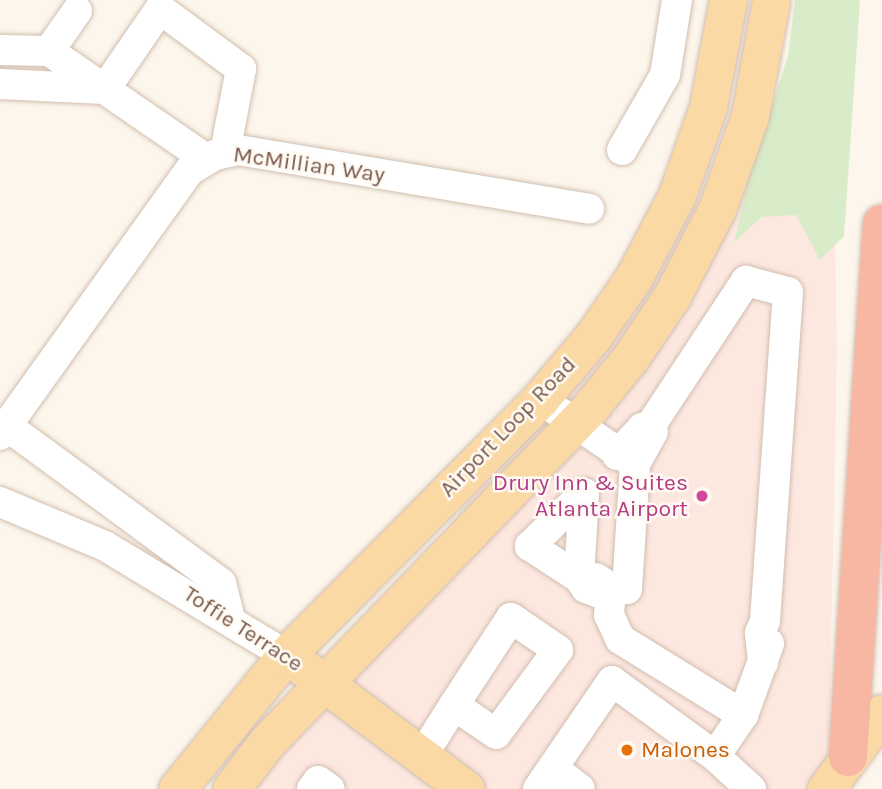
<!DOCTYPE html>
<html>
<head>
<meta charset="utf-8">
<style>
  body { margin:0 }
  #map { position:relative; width:882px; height:789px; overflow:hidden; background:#fdf6ec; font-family:Karla,sans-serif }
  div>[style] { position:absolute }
  .commercial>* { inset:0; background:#fde8e0 }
  .green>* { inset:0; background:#d8ecc9 }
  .roads { filter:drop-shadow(0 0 2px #d1beb0) drop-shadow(0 0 2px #d1beb0) }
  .minor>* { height:30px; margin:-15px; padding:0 15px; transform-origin:15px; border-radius:15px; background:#fff }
  .major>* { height:37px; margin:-18.5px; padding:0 18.5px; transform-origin:18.5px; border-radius:18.5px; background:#fbd9a5 }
  .highway>* { height:38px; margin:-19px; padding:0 19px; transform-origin:19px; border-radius:19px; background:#f7b7a3 }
  .dots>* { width:19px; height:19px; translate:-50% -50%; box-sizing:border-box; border:4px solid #fffaf3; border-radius:50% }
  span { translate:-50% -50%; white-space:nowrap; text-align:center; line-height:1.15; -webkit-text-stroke:5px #fffaf3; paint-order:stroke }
  .street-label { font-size:23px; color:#7a5c4d }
  .hotel-label { font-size:23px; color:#b23c85 }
  .right { translate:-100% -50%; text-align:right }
  .food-label { font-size:23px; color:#c56008 }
  .left { translate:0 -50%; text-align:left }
</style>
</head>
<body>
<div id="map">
  <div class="commercial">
    <div style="clip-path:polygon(832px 91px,837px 350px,828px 789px,221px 789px,431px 553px,647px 245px)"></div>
  </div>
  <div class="green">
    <div style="clip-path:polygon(795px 0,860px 0,844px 236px,820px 260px,796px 215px,762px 217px,734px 242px,748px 181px,788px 56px)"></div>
  </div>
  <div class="roads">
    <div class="minor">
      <div style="left:77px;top:11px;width:49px;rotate:125deg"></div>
      <div style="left:49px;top:51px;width:191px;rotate:34.5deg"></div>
      <div style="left:0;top:50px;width:49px;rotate:1.2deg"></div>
      <div style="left:0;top:84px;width:104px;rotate:2.8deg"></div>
      <div style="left:105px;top:89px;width:97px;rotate:-55.5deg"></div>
      <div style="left:160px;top:9px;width:101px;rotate:36.5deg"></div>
      <div style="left:241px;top:69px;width:85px;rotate:100.9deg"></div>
      <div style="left:622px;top:150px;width:86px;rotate:-60.2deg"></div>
      <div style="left:665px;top:75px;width:76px;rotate:-80.9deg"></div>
      <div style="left:540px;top:399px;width:115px;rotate:34.4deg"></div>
      <div style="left:7px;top:426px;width:265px;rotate:36.3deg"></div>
      <div style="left:221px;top:583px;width:37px;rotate:76deg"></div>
      <div style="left:0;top:435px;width:326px;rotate:-54.4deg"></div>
      <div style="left:190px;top:170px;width:29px;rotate:-31deg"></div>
      <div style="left:215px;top:155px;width:24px;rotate:-12deg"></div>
      <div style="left:238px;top:150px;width:356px;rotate:9.5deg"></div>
      <div style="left:617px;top:455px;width:37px;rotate:-47deg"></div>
      <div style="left:642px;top:428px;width:9px;rotate:-18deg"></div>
      <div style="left:651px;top:425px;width:173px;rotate:-56.6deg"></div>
      <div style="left:746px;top:281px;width:43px;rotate:14.7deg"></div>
      <div style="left:788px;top:292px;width:330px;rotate:94deg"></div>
      <div style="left:765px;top:621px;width:13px;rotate:113deg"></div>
      <div style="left:760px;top:633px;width:30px;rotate:84deg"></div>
      <div style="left:584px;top:493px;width:76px;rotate:135.5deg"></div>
      <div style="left:530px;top:546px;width:59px;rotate:33.1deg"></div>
      <div style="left:579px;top:578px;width:12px;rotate:55deg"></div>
      <div style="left:586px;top:588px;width:12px;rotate:20deg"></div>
      <div style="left:597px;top:592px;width:30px;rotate:-6deg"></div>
      <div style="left:627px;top:589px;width:125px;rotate:-86.3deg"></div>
      <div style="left:635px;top:464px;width:37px;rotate:-61deg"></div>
      <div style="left:0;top:502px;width:114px;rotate:22.7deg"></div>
      <div style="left:105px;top:546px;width:211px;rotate:31.1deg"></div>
      <div style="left:579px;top:578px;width:85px;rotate:-86.6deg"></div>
      <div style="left:596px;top:578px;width:18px;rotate:34deg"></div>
      <div style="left:611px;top:588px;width:27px;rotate:94deg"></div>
      <div style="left:609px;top:615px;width:26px;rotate:65deg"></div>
      <div style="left:620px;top:639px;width:145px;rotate:31.7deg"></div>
      <div style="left:422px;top:756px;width:60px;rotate:-57.9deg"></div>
      <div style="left:454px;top:705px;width:104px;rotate:-56.8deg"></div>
      <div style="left:511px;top:618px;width:57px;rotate:34.2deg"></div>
      <div style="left:558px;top:650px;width:104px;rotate:126.4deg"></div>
      <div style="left:496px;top:734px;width:51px;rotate:-145.4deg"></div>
      <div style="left:715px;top:756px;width:50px;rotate:-55.7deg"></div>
      <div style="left:743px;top:715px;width:76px;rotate:-69.9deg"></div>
      <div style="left:553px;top:768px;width:34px;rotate:38deg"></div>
      <div style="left:312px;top:789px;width:10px;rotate:-53deg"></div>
      <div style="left:318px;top:781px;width:14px;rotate:34deg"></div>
      <div style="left:538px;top:789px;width:131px;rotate:-55.6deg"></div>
      <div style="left:612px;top:681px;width:127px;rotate:36.1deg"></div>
      <div style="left:715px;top:756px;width:49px;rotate:42.5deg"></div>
    </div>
    <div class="major">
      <div style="left:304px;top:668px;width:202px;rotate:36.8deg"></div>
      <div style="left:177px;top:789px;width:173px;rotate:-50.9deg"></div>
      <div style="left:286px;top:655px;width:361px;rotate:-45.2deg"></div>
      <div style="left:540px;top:399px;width:84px;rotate:-49.8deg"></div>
      <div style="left:594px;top:335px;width:70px;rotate:-55.4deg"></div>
      <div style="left:634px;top:277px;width:93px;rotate:-62.3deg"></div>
      <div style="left:677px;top:195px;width:93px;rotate:-70.6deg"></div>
      <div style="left:708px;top:107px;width:109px;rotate:-79.4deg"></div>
      <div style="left:231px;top:789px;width:59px;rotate:-52.5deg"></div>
      <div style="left:267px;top:742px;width:468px;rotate:-46deg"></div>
      <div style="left:592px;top:405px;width:62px;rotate:-50.9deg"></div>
      <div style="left:631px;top:357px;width:73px;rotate:-56.1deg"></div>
      <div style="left:672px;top:296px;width:98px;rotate:-62.7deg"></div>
      <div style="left:717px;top:209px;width:99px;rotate:-70.5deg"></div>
      <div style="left:750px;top:116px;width:118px;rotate:-79.7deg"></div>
      <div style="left:826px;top:789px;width:94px;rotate:-53.6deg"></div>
    </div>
    <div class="highway">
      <div style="left:848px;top:757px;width:534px;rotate:-86.35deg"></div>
    </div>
  </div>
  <div class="dots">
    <div style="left:702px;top:496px;background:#d1479c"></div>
    <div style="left:627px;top:750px;background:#e8710a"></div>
  </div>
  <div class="street-label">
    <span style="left:309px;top:165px;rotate:8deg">McMillian Way</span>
    <span style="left:508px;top:427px;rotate:-46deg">Airport Loop Road</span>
    <span style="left:243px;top:629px;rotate:33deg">Toffie Terrace</span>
  </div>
  <div class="hotel-label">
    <span class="right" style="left:688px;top:496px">Drury Inn &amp; Suites<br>Atlanta Airport</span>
  </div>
  <div class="food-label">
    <span class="left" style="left:641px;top:750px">Malones</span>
  </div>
</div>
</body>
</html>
